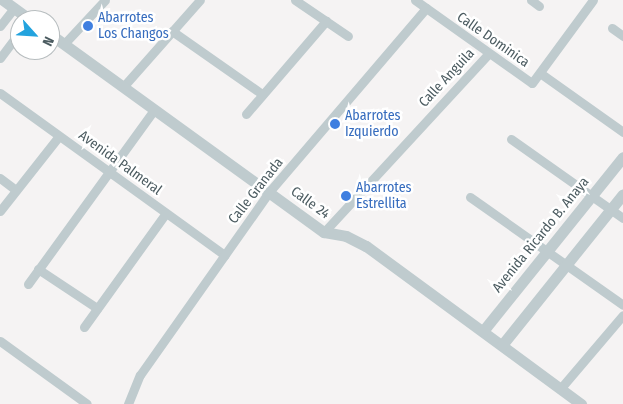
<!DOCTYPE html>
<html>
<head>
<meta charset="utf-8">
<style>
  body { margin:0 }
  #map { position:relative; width:623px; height:404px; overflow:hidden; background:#f5f3f3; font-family:"Fira Sans Condensed",sans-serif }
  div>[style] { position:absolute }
  .minor>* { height:9px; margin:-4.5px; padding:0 4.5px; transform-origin:4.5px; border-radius:4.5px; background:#bfcbce }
  .tertiary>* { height:11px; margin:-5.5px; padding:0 5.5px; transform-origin:5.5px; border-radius:5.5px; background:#bfcbce }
  .dots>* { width:14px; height:14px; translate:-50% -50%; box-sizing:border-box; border:2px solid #fff; border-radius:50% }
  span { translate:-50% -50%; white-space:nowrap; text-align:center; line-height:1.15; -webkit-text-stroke:5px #fff; paint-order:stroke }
  .shop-label { font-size:14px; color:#366cbe }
  .left { translate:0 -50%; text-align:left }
  .street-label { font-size:14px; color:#4b5b60 }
  .north { position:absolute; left:10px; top:10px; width:50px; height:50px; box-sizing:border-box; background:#fff; border:1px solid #b7bdbf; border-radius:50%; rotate:116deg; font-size:14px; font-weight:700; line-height:20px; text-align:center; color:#4b5b60 }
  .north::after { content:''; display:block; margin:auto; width:18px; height:22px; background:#23a3de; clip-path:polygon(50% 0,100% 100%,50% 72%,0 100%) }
</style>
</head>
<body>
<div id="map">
  <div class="minor">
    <div style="left:295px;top:0;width:64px;rotate:34.2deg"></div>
    <div style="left:415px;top:0;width:143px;rotate:35.4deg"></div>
    <div style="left:532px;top:83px;width:103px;rotate:-53.7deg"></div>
    <div style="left:531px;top:0;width:10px;rotate:37deg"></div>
    <div style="left:0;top:26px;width:23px;rotate:-52deg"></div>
    <div style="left:612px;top:28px;width:14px;rotate:36deg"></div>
    <div style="left:172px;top:31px;width:110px;rotate:35deg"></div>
    <div style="left:64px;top:44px;width:60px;rotate:-47deg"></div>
    <div style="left:0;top:58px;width:34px;rotate:-53deg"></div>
    <div style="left:540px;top:73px;width:102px;rotate:35.4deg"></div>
    <div style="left:123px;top:87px;width:116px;rotate:-48.5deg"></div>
    <div style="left:0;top:93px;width:277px;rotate:35.8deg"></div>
    <div style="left:246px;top:114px;width:123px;rotate:-49.3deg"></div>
    <div style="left:511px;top:139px;width:137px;rotate:35.2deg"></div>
    <div style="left:0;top:178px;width:20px;rotate:37deg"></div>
    <div style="left:470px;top:197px;width:187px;rotate:35.2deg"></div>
    <div style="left:0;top:211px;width:95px;rotate:-51.8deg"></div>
    <div style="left:324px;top:232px;width:242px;rotate:-47.3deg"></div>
    <div style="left:38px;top:269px;width:71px;rotate:33.5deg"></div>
    <div style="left:28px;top:284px;width:215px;rotate:-54.1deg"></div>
    <div style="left:84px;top:327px;width:140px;rotate:-54.3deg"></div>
    <div style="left:0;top:341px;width:107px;rotate:35.9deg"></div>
    <div style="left:560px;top:389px;width:97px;rotate:-49.6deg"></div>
    <div style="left:128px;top:404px;width:31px;rotate:-68deg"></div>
    <div style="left:140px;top:375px;width:224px;rotate:-54.8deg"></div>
    <div style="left:269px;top:192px;width:242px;rotate:-49.5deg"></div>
  </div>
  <div class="tertiary">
    <div style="left:3px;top:0;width:34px;rotate:36deg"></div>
    <div style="left:50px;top:34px;width:338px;rotate:35.9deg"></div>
    <div style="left:324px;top:232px;width:22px;rotate:10deg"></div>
    <div style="left:346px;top:236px;width:22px;rotate:27deg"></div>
    <div style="left:366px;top:246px;width:267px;rotate:36.3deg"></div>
    <div style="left:483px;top:331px;width:223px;rotate:-51.2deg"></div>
    <div style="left:502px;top:345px;width:193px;rotate:-51.3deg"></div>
  </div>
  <div class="dots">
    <div style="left:88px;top:26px;background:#3f7fe0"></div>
    <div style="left:335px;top:124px;background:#3f7fe0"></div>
    <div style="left:346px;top:196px;background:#3f7fe0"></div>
  </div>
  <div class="shop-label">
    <span class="left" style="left:98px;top:26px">Abarrotes<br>Los Changos</span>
    <span class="left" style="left:345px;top:124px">Abarrotes<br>Izquierdo</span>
    <span class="left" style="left:356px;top:196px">Abarrotes<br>Estrellita</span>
  </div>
  <div class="street-label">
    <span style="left:493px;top:40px;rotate:35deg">Calle Dominica</span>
    <span style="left:447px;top:78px;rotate:-47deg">Calle Anguila</span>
    <span style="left:120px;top:163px;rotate:36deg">Avenida Palmeral</span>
    <span style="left:256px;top:191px;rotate:-52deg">Calle Granada</span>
    <span style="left:310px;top:203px;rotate:36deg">Calle 24</span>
    <span style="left:541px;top:235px;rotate:-51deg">Avenida Ricardo B. Anaya</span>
  </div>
  <div class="north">N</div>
</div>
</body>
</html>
